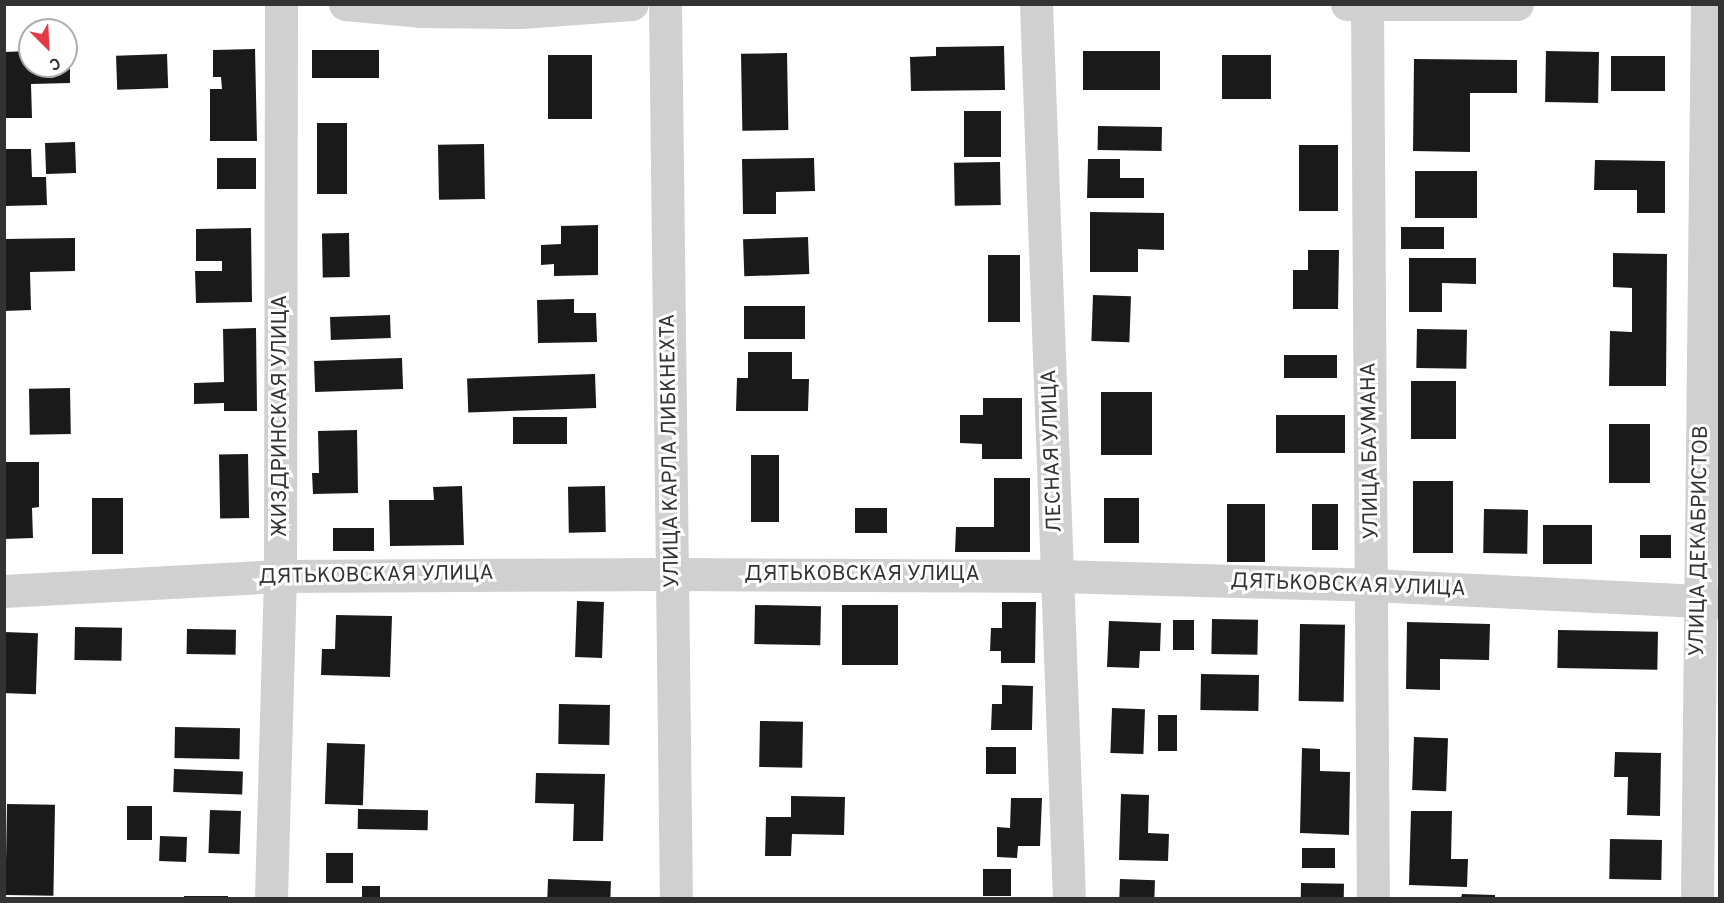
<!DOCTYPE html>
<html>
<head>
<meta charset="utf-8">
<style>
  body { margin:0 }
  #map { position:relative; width:1724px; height:903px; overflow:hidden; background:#fff; font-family:Overpass,sans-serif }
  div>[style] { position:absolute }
  .building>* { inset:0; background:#1a1a1a; transform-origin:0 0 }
  .minor>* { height:33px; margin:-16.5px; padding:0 16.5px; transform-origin:16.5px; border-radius:16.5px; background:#d0d0d0 }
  span { translate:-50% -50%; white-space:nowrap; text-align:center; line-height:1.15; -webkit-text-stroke:6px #fff; paint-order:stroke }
  .street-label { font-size:21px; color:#333 }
  .frame { position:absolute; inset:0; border:6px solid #333; pointer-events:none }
  .north { position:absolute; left:18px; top:18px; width:60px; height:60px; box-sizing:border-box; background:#fff; border:2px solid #adadad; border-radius:50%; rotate:156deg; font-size:16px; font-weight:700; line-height:24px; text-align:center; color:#333 }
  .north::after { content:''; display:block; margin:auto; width:21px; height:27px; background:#e63946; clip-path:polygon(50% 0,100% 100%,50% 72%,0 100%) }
</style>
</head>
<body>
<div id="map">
  <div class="building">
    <div style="clip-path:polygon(1004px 46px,1005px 90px,911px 91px,910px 57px,936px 56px,936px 47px)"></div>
    <div style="clip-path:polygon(255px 49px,257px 141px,210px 141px,210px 89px,222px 89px,221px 77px,213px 77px,213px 50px)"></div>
    <div style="left:379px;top:50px;width:28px;height:67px;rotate:90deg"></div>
    <div style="clip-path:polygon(30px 51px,30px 66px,66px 66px,66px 51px,70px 51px,70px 83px,31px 84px,32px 118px,4px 118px,4px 52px)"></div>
    <div style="left:1083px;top:51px;width:77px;height:39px"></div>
    <div style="left:1546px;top:51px;width:53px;height:51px;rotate:1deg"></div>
    <div style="left:787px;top:53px;width:77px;height:46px;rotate:89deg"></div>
    <div style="left:167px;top:54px;width:34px;height:51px;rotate:88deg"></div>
    <div style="left:548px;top:55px;width:44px;height:64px"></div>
    <div style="left:1222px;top:55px;width:49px;height:44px"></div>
    <div style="left:1611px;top:56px;width:54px;height:35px"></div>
    <div style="clip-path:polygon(1414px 59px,1517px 60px,1517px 93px,1470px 93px,1470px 152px,1413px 151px)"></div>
    <div style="left:1001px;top:111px;width:46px;height:37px;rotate:90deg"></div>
    <div style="left:317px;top:123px;width:30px;height:71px"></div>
    <div style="left:1098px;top:126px;width:64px;height:24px;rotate:1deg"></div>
    <div style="left:75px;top:142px;width:31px;height:30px;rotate:88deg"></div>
    <div style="left:484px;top:144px;width:55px;height:46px;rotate:89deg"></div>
    <div style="left:1299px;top:145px;width:39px;height:66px"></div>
    <div style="clip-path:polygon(4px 149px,31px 149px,32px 177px,46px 177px,47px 205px,4px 206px)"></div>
    <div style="left:256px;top:158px;width:31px;height:39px;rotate:90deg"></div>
    <div style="clip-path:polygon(814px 158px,815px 191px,776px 192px,776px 214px,743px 214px,742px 159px)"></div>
    <div style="clip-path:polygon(1088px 159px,1120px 159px,1120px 178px,1144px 178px,1144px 198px,1087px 198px)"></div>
    <div style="clip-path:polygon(1595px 160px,1665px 161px,1665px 213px,1637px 213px,1637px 190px,1594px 190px)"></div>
    <div style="left:1000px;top:162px;width:43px;height:46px;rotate:89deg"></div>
    <div style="left:1415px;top:171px;width:62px;height:47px"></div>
    <div style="clip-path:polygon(1090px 212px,1164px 213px,1164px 250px,1138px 249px,1138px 272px,1090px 272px)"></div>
    <div style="clip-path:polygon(598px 225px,598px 275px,554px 276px,554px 264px,541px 265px,541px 245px,561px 244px,561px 226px)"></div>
    <div style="left:1401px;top:227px;width:43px;height:22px"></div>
    <div style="clip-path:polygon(251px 228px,252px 302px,196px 303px,195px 271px,222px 271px,222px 261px,196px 261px,196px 229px)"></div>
    <div style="left:349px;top:233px;width:44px;height:27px;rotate:89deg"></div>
    <div style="left:808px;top:237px;width:37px;height:65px;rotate:88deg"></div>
    <div style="clip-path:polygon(75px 238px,75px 271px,30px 272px,31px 310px,4px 311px,4px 239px)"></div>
    <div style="clip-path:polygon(1308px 250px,1339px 250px,1338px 309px,1293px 309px,1293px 270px,1308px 270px)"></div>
    <div style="clip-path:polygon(1613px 253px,1667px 254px,1666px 386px,1609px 386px,1610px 331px,1632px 332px,1632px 288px,1613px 287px)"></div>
    <div style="left:988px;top:255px;width:32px;height:67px"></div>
    <div style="clip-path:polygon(1409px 258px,1476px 258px,1476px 284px,1442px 283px,1442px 312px,1409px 312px)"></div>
    <div style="left:1093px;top:295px;width:38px;height:46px;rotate:2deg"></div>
    <div style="clip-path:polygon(574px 299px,574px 313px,596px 313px,597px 342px,538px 343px,537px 300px)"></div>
    <div style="left:744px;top:306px;width:61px;height:33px"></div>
    <div style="left:390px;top:315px;width:23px;height:60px;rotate:88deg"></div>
    <div style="clip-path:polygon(256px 328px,257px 411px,224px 411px,224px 403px,194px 404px,194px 383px,224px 382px,223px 329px)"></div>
    <div style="left:1417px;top:329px;width:50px;height:39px;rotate:1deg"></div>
    <div style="clip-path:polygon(748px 352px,792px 352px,792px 379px,809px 379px,808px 411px,736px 411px,737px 378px,748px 378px)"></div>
    <div style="left:1284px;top:355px;width:53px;height:23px"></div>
    <div style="left:402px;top:358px;width:31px;height:88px;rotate:88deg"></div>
    <div style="left:595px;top:374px;width:34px;height:128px;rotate:88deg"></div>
    <div style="left:1411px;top:381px;width:45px;height:58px"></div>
    <div style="left:70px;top:388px;width:46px;height:41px;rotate:89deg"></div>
    <div style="left:1101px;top:392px;width:51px;height:63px"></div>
    <div style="clip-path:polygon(983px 398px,1022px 398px,1022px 459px,982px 459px,982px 444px,960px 443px,960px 415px,983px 415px)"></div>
    <div style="left:1276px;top:415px;width:69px;height:38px"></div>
    <div style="left:567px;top:417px;width:27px;height:54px;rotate:90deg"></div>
    <div style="left:1609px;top:424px;width:41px;height:59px"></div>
    <div style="clip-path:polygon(357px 430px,358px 493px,313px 494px,312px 473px,319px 473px,318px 431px)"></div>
    <div style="left:248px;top:454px;width:64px;height:29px;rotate:89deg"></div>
    <div style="left:751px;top:455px;width:28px;height:67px"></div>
    <div style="clip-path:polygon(4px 462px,39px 462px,39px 507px,32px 508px,33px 538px,4px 539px)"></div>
    <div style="clip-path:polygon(994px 478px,1030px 478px,1030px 552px,955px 552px,956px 527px,994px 527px)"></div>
    <div style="left:1413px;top:481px;width:40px;height:72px"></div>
    <div style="clip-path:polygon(462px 486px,464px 545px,390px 546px,389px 500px,434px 500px,433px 487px)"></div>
    <div style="left:605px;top:486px;width:46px;height:37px;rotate:89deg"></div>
    <div style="left:123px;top:498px;width:56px;height:31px;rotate:90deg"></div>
    <div style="left:1104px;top:498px;width:35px;height:45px"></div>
    <div style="left:1227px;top:504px;width:38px;height:58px"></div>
    <div style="left:1312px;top:504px;width:26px;height:46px"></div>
    <div style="left:855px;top:508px;width:32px;height:25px"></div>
    <div style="left:1484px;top:509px;width:44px;height:44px;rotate:1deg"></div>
    <div style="left:1543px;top:525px;width:49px;height:39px"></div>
    <div style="left:374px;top:528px;width:23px;height:41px;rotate:90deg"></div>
    <div style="left:1640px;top:535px;width:31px;height:23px"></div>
    <div style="left:577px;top:601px;width:27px;height:56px;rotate:2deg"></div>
    <div style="clip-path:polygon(1002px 602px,1036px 602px,1035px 663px,1001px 663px,1001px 651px,990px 651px,991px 628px,1002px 628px)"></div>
    <div style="left:755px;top:605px;width:66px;height:39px;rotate:1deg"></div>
    <div style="left:842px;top:605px;width:56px;height:60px"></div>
    <div style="clip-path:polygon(336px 615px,392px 616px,390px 677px,321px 675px,322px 649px,335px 649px)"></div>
    <div style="left:1212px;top:619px;width:46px;height:35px;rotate:1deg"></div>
    <div style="left:1173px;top:620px;width:21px;height:30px"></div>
    <div style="clip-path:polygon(1109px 621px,1161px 623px,1160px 651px,1140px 651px,1139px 668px,1107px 667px)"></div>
    <div style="clip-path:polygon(1407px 622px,1490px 624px,1489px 660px,1440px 659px,1440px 690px,1406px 689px)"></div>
    <div style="left:1300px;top:624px;width:45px;height:77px;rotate:1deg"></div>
    <div style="left:75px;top:627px;width:47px;height:33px;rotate:1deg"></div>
    <div style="left:187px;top:629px;width:49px;height:25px;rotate:1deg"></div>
    <div style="left:1558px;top:630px;width:100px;height:38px;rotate:1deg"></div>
    <div style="left:4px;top:632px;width:34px;height:61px;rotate:2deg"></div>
    <div style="left:1201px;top:674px;width:58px;height:36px;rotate:1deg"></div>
    <div style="clip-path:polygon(1002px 685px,1033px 686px,1032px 730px,991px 730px,992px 704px,1002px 704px)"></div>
    <div style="left:559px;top:704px;width:51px;height:40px;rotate:1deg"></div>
    <div style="left:1112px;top:708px;width:33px;height:45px;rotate:2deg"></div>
    <div style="left:1158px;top:715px;width:19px;height:36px"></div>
    <div style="left:760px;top:721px;width:43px;height:46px;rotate:1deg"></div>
    <div style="left:175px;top:727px;width:65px;height:31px;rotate:1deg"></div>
    <div style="left:1414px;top:737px;width:34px;height:53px;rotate:2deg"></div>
    <div style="left:327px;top:743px;width:38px;height:61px;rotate:2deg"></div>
    <div style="left:986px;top:747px;width:30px;height:27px"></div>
    <div style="clip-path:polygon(1302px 748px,1320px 749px,1320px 771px,1350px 772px,1349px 835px,1300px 833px)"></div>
    <div style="clip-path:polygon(1615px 752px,1661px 753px,1660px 816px,1627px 815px,1628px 777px,1614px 777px)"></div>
    <div style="left:174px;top:769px;width:69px;height:23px;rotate:2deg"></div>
    <div style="clip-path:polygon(536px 773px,605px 774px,603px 841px,573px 841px,574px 804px,535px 803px)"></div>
    <div style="clip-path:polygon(1121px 794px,1149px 795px,1148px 833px,1169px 834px,1168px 861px,1119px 860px)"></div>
    <div style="clip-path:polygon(791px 796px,845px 797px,844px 835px,792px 834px,791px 856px,765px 856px,766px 817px,791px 817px)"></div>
    <div style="clip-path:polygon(1011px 798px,1042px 798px,1040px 846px,1018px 846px,1017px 858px,997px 857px,997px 827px,1010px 828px)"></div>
    <div style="left:7px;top:804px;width:48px;height:91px;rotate:1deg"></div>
    <div style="left:127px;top:806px;width:25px;height:34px"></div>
    <div style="left:358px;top:809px;width:70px;height:20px;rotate:1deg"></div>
    <div style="left:210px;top:810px;width:31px;height:43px;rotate:2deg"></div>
    <div style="clip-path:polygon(1411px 811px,1452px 811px,1451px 859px,1468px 859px,1467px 887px,1409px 885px)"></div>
    <div style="left:160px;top:836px;width:27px;height:25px;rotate:2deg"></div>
    <div style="left:1610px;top:839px;width:52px;height:40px;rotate:1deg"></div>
    <div style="left:1302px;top:848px;width:33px;height:20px"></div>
    <div style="left:326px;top:853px;width:27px;height:30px"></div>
    <div style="left:983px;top:869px;width:28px;height:27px"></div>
    <div style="left:548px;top:879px;width:63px;height:19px;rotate:2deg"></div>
    <div style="left:1120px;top:879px;width:35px;height:19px;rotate:2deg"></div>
    <div style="left:1301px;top:883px;width:43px;height:15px;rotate:1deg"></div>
    <div style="left:362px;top:886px;width:18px;height:12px"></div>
    <div style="clip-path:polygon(1462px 894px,1495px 895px,1495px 898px,1461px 898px)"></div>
    <div style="left:184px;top:896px;width:44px;height:2px"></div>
  </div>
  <div class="minor">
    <div style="left:345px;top:4px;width:75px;rotate:5.3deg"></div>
    <div style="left:420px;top:11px;width:101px;rotate:0.6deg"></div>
    <div style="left:521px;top:12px;width:111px;rotate:-4.1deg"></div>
    <div style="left:665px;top:4px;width:894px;rotate:89.3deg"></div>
    <div style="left:1036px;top:4px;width:895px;rotate:87.89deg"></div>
    <div style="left:1347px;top:4px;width:170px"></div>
    <div style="left:1367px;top:4px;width:894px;rotate:89.62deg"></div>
    <div style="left:4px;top:591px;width:276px;rotate:-3.1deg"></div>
    <div style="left:280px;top:576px;width:393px;rotate:-0.3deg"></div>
    <div style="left:673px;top:574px;width:384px;rotate:0.3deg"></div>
    <div style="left:1057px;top:576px;width:316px;rotate:1.6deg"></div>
    <div style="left:1373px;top:585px;width:347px;rotate:2.8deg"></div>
    <div style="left:271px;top:898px;width:322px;rotate:-88.4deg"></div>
    <div style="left:280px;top:576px;width:572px;rotate:-89.9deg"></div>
    <div style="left:1697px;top:898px;width:894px;rotate:-89.36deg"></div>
  </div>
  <div class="street-label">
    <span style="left:281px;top:416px;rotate:-90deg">ЖИЗДРИНСКАЯ УЛИЦА</span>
    <span style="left:671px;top:451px;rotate:-91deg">УЛИЦА КАРЛА ЛИБКНЕХТА</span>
    <span style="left:1053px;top:451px;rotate:-92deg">ЛЕСНАЯ УЛИЦА</span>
    <span style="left:1371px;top:451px;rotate:-91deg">УЛИЦА БАУМАНА</span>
    <span style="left:1700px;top:541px;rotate:-89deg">УЛИЦА ДЕКАБРИСТОВ</span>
    <span style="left:862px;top:575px">ДЯТЬКОВСКАЯ УЛИЦА</span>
    <span style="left:376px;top:576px;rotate:-1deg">ДЯТЬКОВСКАЯ УЛИЦА</span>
    <span style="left:1348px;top:586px;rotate:2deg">ДЯТЬКОВСКАЯ УЛИЦА</span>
  </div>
  <div class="frame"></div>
  <div class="north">С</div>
</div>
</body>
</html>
